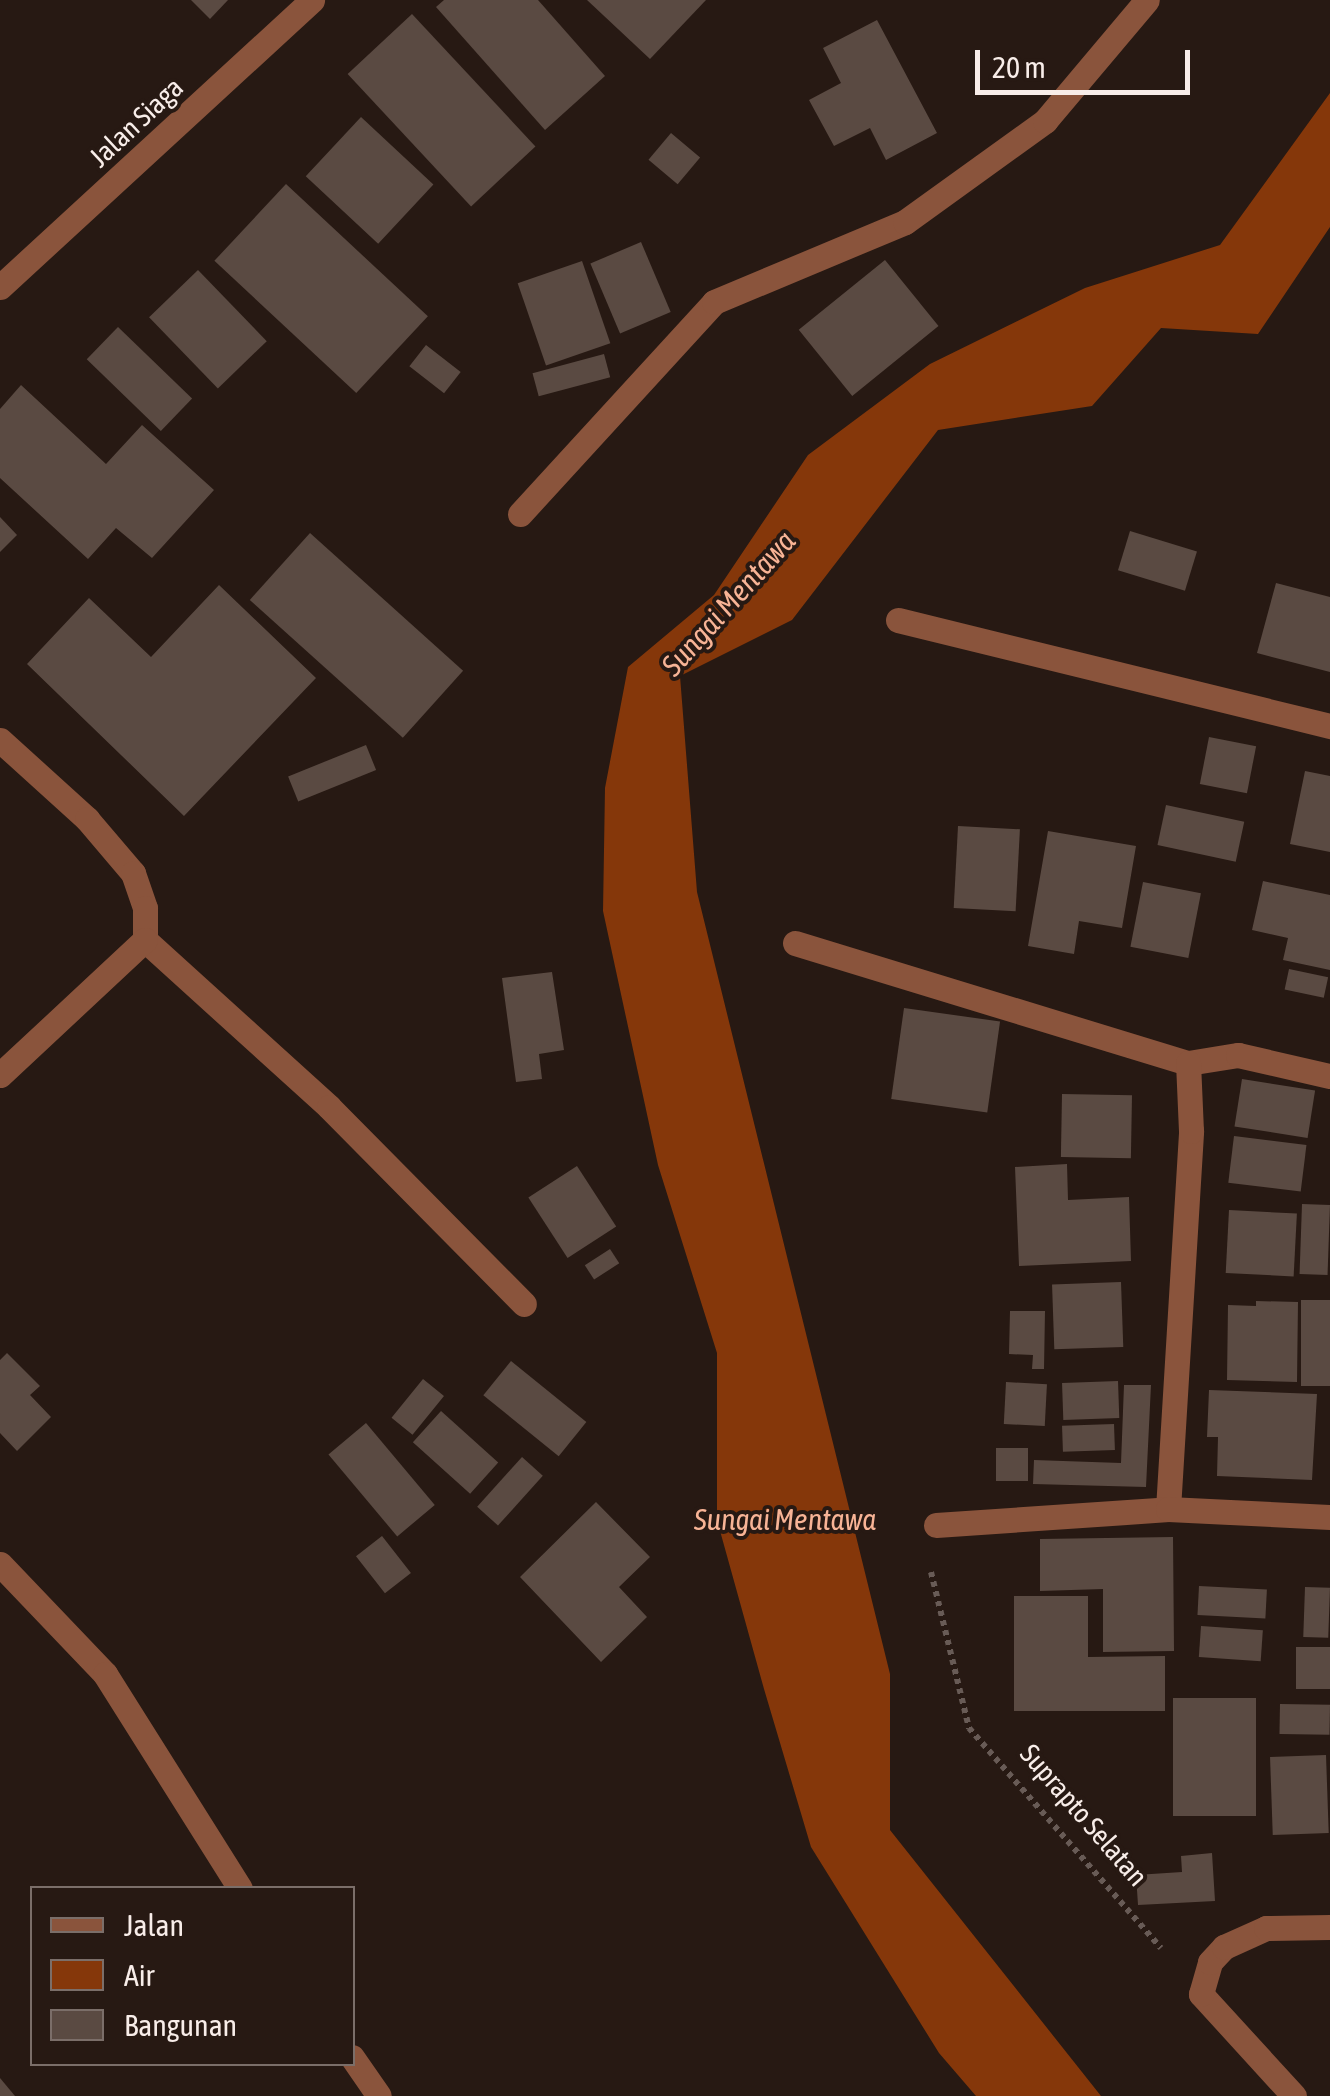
<!DOCTYPE html>
<html>
<head>
<meta charset="utf-8">
<style>
  body { margin:0 }
  #map { position:relative; width:1330px; height:2096px; overflow:hidden; background:#271913; font-family:"Asap Condensed",sans-serif }
  div>[style] { position:absolute }
  .water>* { inset:0; background:#85370a }
  .building>* { inset:0; background:#5a4a42; transform-origin:0 0 }
  .path>* { height:6px; margin-top:-3px; transform-origin:0; background:repeating-linear-gradient(90deg,#685b56 0 5px,transparent 0 10px) }
  .minor>* { height:25px; margin:-12.5px; padding:0 12.5px; transform-origin:12.5px; border-radius:12.5px; background:#8a543c }
  span { translate:-50% -50%; white-space:nowrap; text-align:center; line-height:1.15; -webkit-text-stroke:8px #271913; paint-order:stroke }
  .street-label { font-size:28px; color:#f8ede9 }
  .water-label { font-size:30px; color:#f8b496; font-style:italic }
  .legend { position:absolute; left:30px; top:1886px; width:325px; height:180px; box-sizing:border-box; background:#271913; border:2px solid #7b6e69; margin:0; padding:12px 18px; list-style:none; font-size:30px; color:#f8ede9 }
  .legend li { display:flex; align-items:center; gap:20px; height:50px }
  .legend b { width:50px; border:2px solid #7b6e69 }
  .scale { position:absolute; left:975px; top:50px; width:215px; height:45px; box-sizing:border-box; border:5px solid #f8ede9; border-top:0; padding-left:12px; font-size:30px; line-height:35px; white-space:nowrap; color:#f8ede9; -webkit-text-stroke:8px #271913; paint-order:stroke }
</style>
</head>
<body>
<div id="map">
  <div class="water">
    <div style="clip-path:polygon(1330px 93px,1330px 227px,1258px 334px,1161px 328px,1092px 406px,938px 430px,792px 620px,680px 676px,697px 892px,890px 1674px,890px 1830px,1101px 2096px,976px 2096px,939px 2053px,811px 1847px,764px 1689px,717px 1520px,717px 1353px,658px 1165px,603px 911px,605px 788px,628px 667px,714px 595px,808px 455px,930px 364px,1085px 288px,1220px 245px)"></div>
  </div>
  <div class="building">
    <div style="clip-path:polygon(191px 0,228px 0,210px 19px)"></div>
    <div style="clip-path:polygon(444px 0,538px 0,605px 76px,545px 130px,436px 7px)"></div>
    <div style="clip-path:polygon(587px 0,706px 0,650px 59px)"></div>
    <div style="left:412px;top:14px;width:181px;height:88px;rotate:47deg"></div>
    <div style="clip-path:polygon(877px 20px,937px 133px,886px 160px,870px 128px,834px 146px,809px 100px,841px 83px,823px 48px)"></div>
    <div style="left:361px;top:117px;width:99px;height:81px;rotate:43deg"></div>
    <div style="left:671px;top:133px;width:38px;height:35px;rotate:40deg"></div>
    <div style="left:286px;top:184px;width:194px;height:105px;rotate:43deg"></div>
    <div style="left:641px;top:242px;width:76px;height:55px;rotate:67deg"></div>
    <div style="left:885px;top:260px;width:85px;height:111px;rotate:51deg"></div>
    <div style="left:582px;top:261px;width:87px;height:68px;rotate:71deg"></div>
    <div style="left:198px;top:270px;width:99px;height:68px;rotate:46deg"></div>
    <div style="left:118px;top:327px;width:103px;height:45px;rotate:44deg"></div>
    <div style="left:426px;top:345px;width:44px;height:27px;rotate:38deg"></div>
    <div style="left:604px;top:354px;width:24px;height:74px;rotate:75deg"></div>
    <div style="clip-path:polygon(21px 385px,106px 464px,142px 425px,214px 490px,152px 558px,116px 528px,88px 559px,0 478px,0 409px)"></div>
    <div style="clip-path:polygon(0 517px,17px 535px,0 552px)"></div>
    <div style="left:1130px;top:531px;width:70px;height:41px;rotate:17deg"></div>
    <div style="left:310px;top:533px;width:206px;height:90px;rotate:42deg"></div>
    <div style="clip-path:polygon(1276px 583px,1330px 597px,1330px 672px,1257px 653px)"></div>
    <div style="clip-path:polygon(219px 585px,316px 678px,184px 816px,27px 664px,89px 598px,151px 657px)"></div>
    <div style="left:1209px;top:737px;width:48px;height:48px;rotate:11deg"></div>
    <div style="left:366px;top:745px;width:27px;height:84px;rotate:68deg"></div>
    <div style="clip-path:polygon(1305px 771px,1330px 776px,1330px 852px,1290px 844px)"></div>
    <div style="left:1166px;top:805px;width:80px;height:41px;rotate:12deg"></div>
    <div style="left:958px;top:826px;width:62px;height:82px;rotate:3deg"></div>
    <div style="clip-path:polygon(1048px 831px,1136px 846px,1122px 928px,1079px 921px,1074px 954px,1028px 946px)"></div>
    <div style="clip-path:polygon(1263px 881px,1330px 895px,1330px 970px,1283px 960px,1288px 938px,1252px 930px)"></div>
    <div style="left:1143px;top:882px;width:59px;height:66px;rotate:11deg"></div>
    <div style="left:1289px;top:969px;width:40px;height:21px;rotate:12deg"></div>
    <div style="clip-path:polygon(552px 972px,564px 1050px,539px 1054px,542px 1079px,516px 1082px,502px 978px)"></div>
    <div style="left:904px;top:1008px;width:97px;height:92px;rotate:8deg"></div>
    <div style="left:1242px;top:1079px;width:74px;height:48px;rotate:9deg"></div>
    <div style="left:1062px;top:1094px;width:70px;height:63px;rotate:1deg"></div>
    <div style="left:1234px;top:1136px;width:73px;height:47px;rotate:7deg"></div>
    <div style="clip-path:polygon(1067px 1164px,1068px 1200px,1129px 1197px,1131px 1261px,1019px 1266px,1015px 1167px)"></div>
    <div style="left:577px;top:1166px;width:72px;height:58px;rotate:57deg"></div>
    <div style="left:1302px;top:1204px;width:28px;height:70px;rotate:2deg"></div>
    <div style="left:1229px;top:1210px;width:68px;height:63px;rotate:3deg"></div>
    <div style="left:610px;top:1249px;width:17px;height:30px;rotate:57deg"></div>
    <div style="left:1121px;top:1282px;width:65px;height:69px;rotate:88deg"></div>
    <div style="left:1330px;top:1300px;width:86px;height:29px;rotate:90deg"></div>
    <div style="clip-path:polygon(1256px 1301px,1298px 1302px,1297px 1382px,1227px 1380px,1228px 1305px,1256px 1306px)"></div>
    <div style="clip-path:polygon(1010px 1311px,1045px 1311px,1044px 1369px,1032px 1369px,1033px 1355px,1009px 1354px)"></div>
    <div style="clip-path:polygon(7px 1353px,40px 1386px,30px 1395px,51px 1417px,17px 1451px,0 1433px,0 1360px)"></div>
    <div style="left:511px;top:1361px;width:97px;height:44px;rotate:39deg"></div>
    <div style="left:423px;top:1379px;width:27px;height:50px;rotate:39deg"></div>
    <div style="left:1118px;top:1381px;width:37px;height:56px;rotate:88deg"></div>
    <div style="left:1006px;top:1382px;width:41px;height:42px;rotate:3deg"></div>
    <div style="clip-path:polygon(1124px 1385px,1151px 1385px,1146px 1487px,1033px 1484px,1034px 1460px,1121px 1463px)"></div>
    <div style="clip-path:polygon(1209px 1390px,1317px 1394px,1312px 1480px,1217px 1476px,1218px 1437px,1207px 1437px)"></div>
    <div style="left:441px;top:1411px;width:77px;height:42px;rotate:42deg"></div>
    <div style="left:366px;top:1423px;width:107px;height:49px;rotate:50deg"></div>
    <div style="left:1114px;top:1424px;width:26px;height:52px;rotate:88deg"></div>
    <div style="left:996px;top:1448px;width:32px;height:33px"></div>
    <div style="left:522px;top:1457px;width:28px;height:67px;rotate:42deg"></div>
    <div style="clip-path:polygon(596px 1502px,650px 1557px,619px 1587px,647px 1617px,601px 1662px,520px 1577px)"></div>
    <div style="left:382px;top:1536px;width:47px;height:33px;rotate:52deg"></div>
    <div style="clip-path:polygon(1173px 1537px,1174px 1651px,1103px 1652px,1103px 1589px,1040px 1591px,1040px 1539px)"></div>
    <div style="left:1199px;top:1586px;width:68px;height:29px;rotate:3deg"></div>
    <div style="left:1305px;top:1587px;width:25px;height:50px;rotate:2deg"></div>
    <div style="clip-path:polygon(1014px 1596px,1088px 1596px,1088px 1657px,1165px 1656px,1165px 1711px,1014px 1711px)"></div>
    <div style="left:1201px;top:1626px;width:62px;height:31px;rotate:4deg"></div>
    <div style="left:1296px;top:1647px;width:34px;height:42px"></div>
    <div style="left:1173px;top:1698px;width:83px;height:118px"></div>
    <div style="left:1280px;top:1704px;width:50px;height:30px;rotate:1deg"></div>
    <div style="left:1326px;top:1755px;width:78px;height:56px;rotate:88deg"></div>
    <div style="clip-path:polygon(1212px 1853px,1215px 1901px,1138px 1905px,1136px 1875px,1182px 1872px,1181px 1856px)"></div>
    <div style="clip-path:polygon(0 2078px,15px 2096px,0 2096px)"></div>
  </div>
  <div class="path">
    <div style="left:931px;top:1572px;width:161px;rotate:76.3deg"></div>
    <div style="left:969px;top:1728px;width:292px;rotate:48.9deg"></div>
  </div>
  <div class="minor">
    <div style="left:0;top:287px;width:424px;rotate:-42.6deg"></div>
    <div style="left:520px;top:514px;width:287px;rotate:-47.5deg"></div>
    <div style="left:714px;top:302px;width:207px;rotate:-22.7deg"></div>
    <div style="left:905px;top:222px;width:173px;rotate:-35.8deg"></div>
    <div style="left:1045px;top:121px;width:158px;rotate:-49.9deg"></div>
    <div style="left:898px;top:620px;width:445px;rotate:13.8deg"></div>
    <div style="left:0;top:740px;width:118px;rotate:42.2deg"></div>
    <div style="left:87px;top:819px;width:71px;rotate:49.6deg"></div>
    <div style="left:133px;top:873px;width:37px;rotate:71deg"></div>
    <div style="left:145px;top:908px;width:32px;rotate:90deg"></div>
    <div style="left:145px;top:940px;width:248px;rotate:42.2deg"></div>
    <div style="left:329px;top:1107px;width:277px;rotate:45.3deg"></div>
    <div style="left:795px;top:943px;width:411px;rotate:17deg"></div>
    <div style="left:1188px;top:1063px;width:51px;rotate:-9.1deg"></div>
    <div style="left:1238px;top:1055px;width:94px;rotate:12.9deg"></div>
    <div style="left:0;top:1075px;width:198px;rotate:-43deg"></div>
    <div style="left:1168px;top:1509px;width:379px;rotate:-86.5deg"></div>
    <div style="left:1191px;top:1131px;width:68px;rotate:-92.5deg"></div>
    <div style="left:936px;top:1525px;width:233px;rotate:-3.9deg"></div>
    <div style="left:1168px;top:1509px;width:162px;rotate:2.8deg"></div>
    <div style="left:0;top:1564px;width:152px;rotate:46.3deg"></div>
    <div style="left:105px;top:1674px;width:253px;rotate:57.8deg"></div>
    <div style="left:352px;top:2057px;width:47px;rotate:55.3deg"></div>
    <div style="left:1294px;top:2096px;width:138px;rotate:-132.4deg"></div>
    <div style="left:1201px;top:1994px;width:33px;rotate:-74deg"></div>
    <div style="left:1210px;top:1962px;width:21px;rotate:-47deg"></div>
    <div style="left:1224px;top:1947px;width:46px;rotate:-24.3deg"></div>
    <div style="left:1266px;top:1928px;width:64px;rotate:-0.9deg"></div>
  </div>
  <div class="street-label">
    <span style="left:136px;top:122px;rotate:-43deg">Jalan Siaga</span>
    <span style="left:1084px;top:1815px;rotate:49deg">Suprapto Selatan</span>
  </div>
  <div class="water-label">
    <span style="left:728px;top:603px;rotate:-48deg">Sungai Mentawa</span>
    <span style="left:785px;top:1519px">Sungai Mentawa</span>
  </div>
  <ul class="legend">
  <li><b style="height:12px;background:#8a543c"></b>Jalan</li>
  <li><b style="height:28px;background:#85370a"></b>Air</li>
  <li><b style="height:28px;background:#5a4a42"></b>Bangunan</li>
  </ul>
  <div class="scale">20 m</div>
</div>
</body>
</html>
